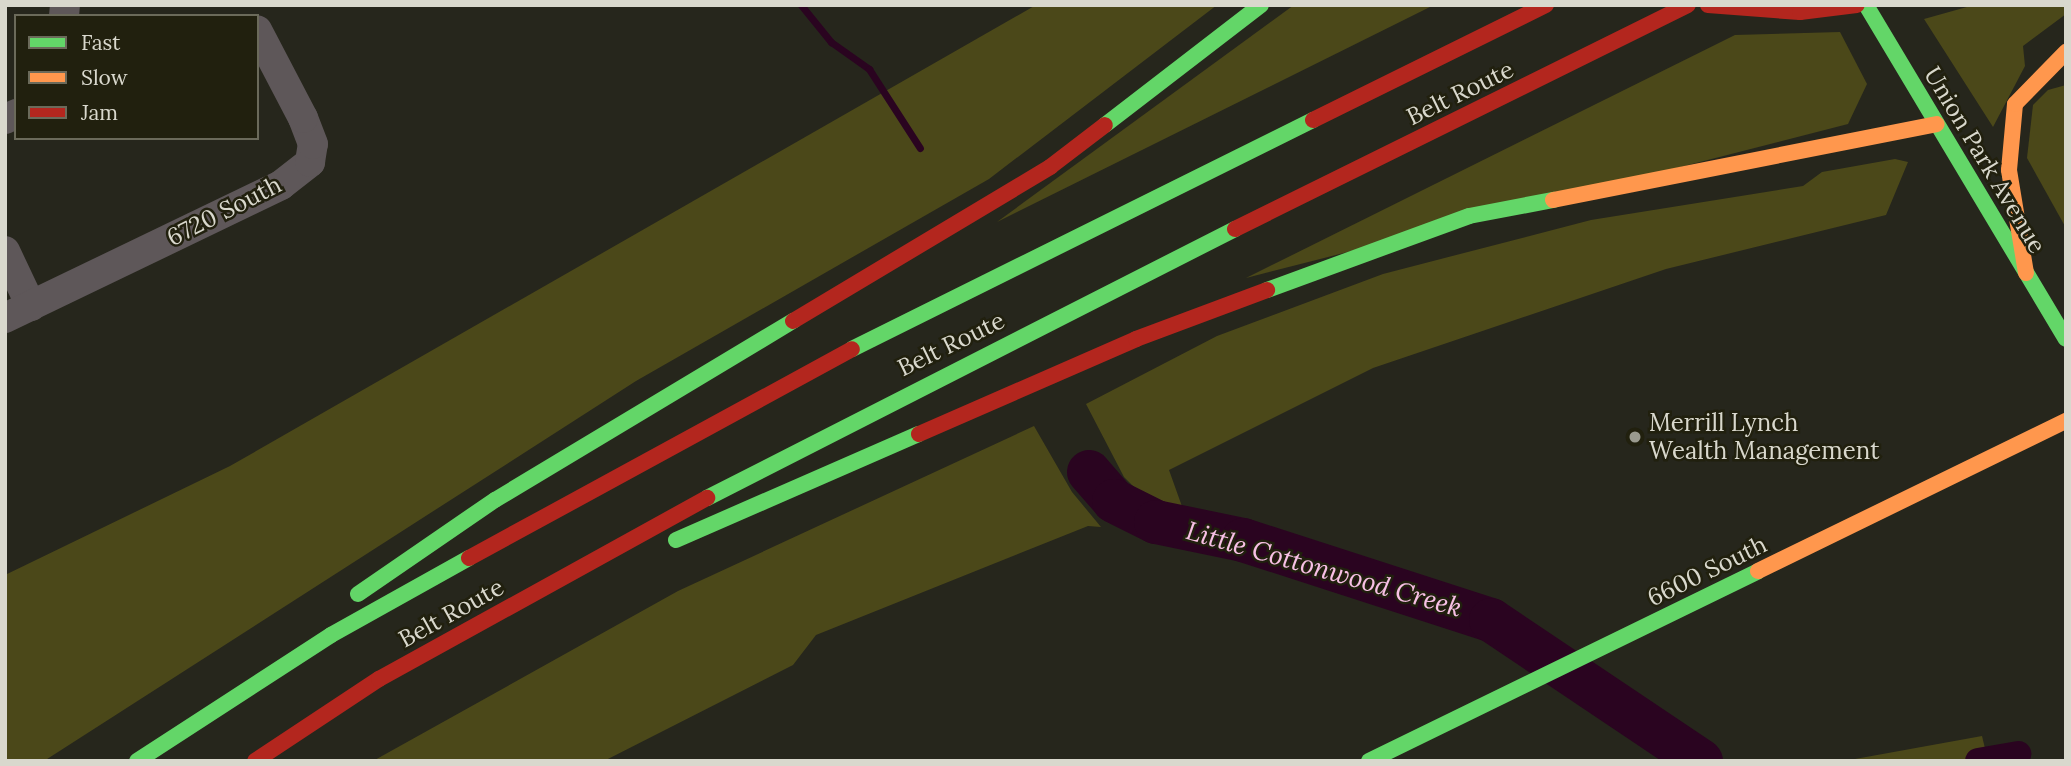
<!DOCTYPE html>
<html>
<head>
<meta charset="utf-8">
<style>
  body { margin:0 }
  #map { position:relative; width:2071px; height:766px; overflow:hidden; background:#26261c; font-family:Lora,serif }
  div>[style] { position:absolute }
  .green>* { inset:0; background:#4b4819 }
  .stream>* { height:7px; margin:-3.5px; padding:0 3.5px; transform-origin:3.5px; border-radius:3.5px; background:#2a0420 }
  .canal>* { height:26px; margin:-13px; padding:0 13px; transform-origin:13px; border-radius:13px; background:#2a0420 }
  .river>* { height:44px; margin:-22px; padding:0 22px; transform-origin:22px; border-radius:22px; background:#2a0420 }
  .street>* { height:30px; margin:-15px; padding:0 15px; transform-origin:15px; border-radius:15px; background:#5e5759 }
  .fast>* { height:16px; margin:-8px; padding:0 8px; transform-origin:8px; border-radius:8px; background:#63d668 }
  .slow>* { height:16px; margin:-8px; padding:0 8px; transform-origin:8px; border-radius:8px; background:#ff974d }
  .jam>* { height:16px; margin:-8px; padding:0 8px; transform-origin:8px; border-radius:8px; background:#b3261e }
  .dots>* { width:19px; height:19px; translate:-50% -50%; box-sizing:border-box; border:4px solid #21200e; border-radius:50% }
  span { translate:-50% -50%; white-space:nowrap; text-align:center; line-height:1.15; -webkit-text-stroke:5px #21200e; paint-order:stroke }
  .street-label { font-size:24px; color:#d9d8cd }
  .poi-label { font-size:24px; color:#d9d8cd }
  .left { translate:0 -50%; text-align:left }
  .water-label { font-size:26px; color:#f8c0e5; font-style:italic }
  .frame { position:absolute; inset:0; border:7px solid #d9d8cd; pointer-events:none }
  .legend { position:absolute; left:14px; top:14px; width:245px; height:126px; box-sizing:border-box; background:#21200e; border:2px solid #6b6a5a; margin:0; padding:9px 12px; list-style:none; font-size:21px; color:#d9d8cd }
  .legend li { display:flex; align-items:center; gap:14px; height:35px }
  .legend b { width:35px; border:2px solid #6b6a5a }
</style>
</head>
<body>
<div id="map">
  <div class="green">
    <div style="clip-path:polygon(1036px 5px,1217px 5px,989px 179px,636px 381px,44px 761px,5px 761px,5px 575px,230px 466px)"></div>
    <div style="clip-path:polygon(1294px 5px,1434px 5px,997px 222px)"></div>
    <div style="clip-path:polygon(1974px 5px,2066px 5px,2066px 14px,2023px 46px,2025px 66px,1993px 127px,1924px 19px)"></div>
    <div style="clip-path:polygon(1840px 32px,1867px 84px,1848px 124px,1246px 278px,1735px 35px)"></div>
    <div style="clip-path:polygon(2066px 85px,2066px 228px,2027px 158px,2033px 105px,2048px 90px)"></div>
    <div style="clip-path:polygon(1895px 159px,1908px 162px,1886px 215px,1666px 269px,1373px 368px,1169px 470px,1184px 512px,1150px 503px,1124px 477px,1086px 404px,1217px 336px,1383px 274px,1591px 220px,1803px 186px,1822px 172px)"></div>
    <div style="clip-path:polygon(1034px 426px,1072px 492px,1101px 527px,1088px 526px,816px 635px,793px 665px,604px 761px,373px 761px,678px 591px)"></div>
    <div style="clip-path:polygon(1982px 736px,1988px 761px,1844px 761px)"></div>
  </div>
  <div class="stream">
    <div style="left:801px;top:5px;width:48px;rotate:51deg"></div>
    <div style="left:831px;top:42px;width:47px;rotate:35.4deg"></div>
    <div style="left:869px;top:69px;width:94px;rotate:57.2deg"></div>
  </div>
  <div class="canal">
    <div style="left:1978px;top:761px;width:41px;rotate:-9.9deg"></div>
  </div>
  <div class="river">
    <div style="left:1089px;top:472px;width:38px;rotate:49deg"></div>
    <div style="left:1114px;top:501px;width:47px;rotate:26.6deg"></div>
    <div style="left:1156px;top:522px;width:89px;rotate:11.7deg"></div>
    <div style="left:1243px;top:540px;width:261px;rotate:17.9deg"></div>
    <div style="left:1491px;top:620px;width:253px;rotate:33.9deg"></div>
  </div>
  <div class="street">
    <div style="left:64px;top:16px;width:11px;rotate:-85deg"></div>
    <div style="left:5px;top:119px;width:12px;rotate:-24deg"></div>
    <div style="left:5px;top:251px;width:61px;rotate:64.7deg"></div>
    <div style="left:5px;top:318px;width:306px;rotate:-25.7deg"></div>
    <div style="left:281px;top:185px;width:37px;rotate:-38deg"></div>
    <div style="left:310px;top:162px;width:18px;rotate:-81deg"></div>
    <div style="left:313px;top:144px;width:28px;rotate:-111deg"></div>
    <div style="left:303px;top:118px;width:99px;rotate:-117.6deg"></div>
  </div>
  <div class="fast">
    <div style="left:1866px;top:5px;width:389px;rotate:59.1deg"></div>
    <div style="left:1105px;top:125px;width:197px;rotate:-37.6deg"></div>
    <div style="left:1267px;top:290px;width:215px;rotate:-20.1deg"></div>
    <div style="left:1469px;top:216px;width:86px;rotate:-10.8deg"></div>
    <div style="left:852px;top:349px;width:515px;rotate:-26.42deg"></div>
    <div style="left:707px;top:498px;width:593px;rotate:-27deg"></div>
    <div style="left:676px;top:540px;width:265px;rotate:-23.6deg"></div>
    <div style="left:358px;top:594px;width:166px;rotate:-34.5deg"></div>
    <div style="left:495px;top:500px;width:348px;rotate:-31deg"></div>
    <div style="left:137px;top:761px;width:231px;rotate:-33deg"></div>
    <div style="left:331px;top:635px;width:158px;rotate:-29.2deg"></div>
    <div style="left:1369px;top:761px;width:433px;rotate:-26deg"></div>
  </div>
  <div class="slow">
    <div style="left:1553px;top:200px;width:391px;rotate:-11.2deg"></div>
    <div style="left:2026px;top:273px;width:104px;rotate:-99.4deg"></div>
    <div style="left:2009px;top:170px;width:66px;rotate:-84.8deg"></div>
    <div style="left:2015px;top:104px;width:73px;rotate:-45.6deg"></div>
    <div style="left:1758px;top:571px;width:343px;rotate:-26deg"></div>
  </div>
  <div class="jam">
    <div style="left:1708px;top:5px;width:92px;rotate:4.4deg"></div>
    <div style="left:1800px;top:12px;width:57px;rotate:-7deg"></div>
    <div style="left:1313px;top:120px;width:260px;rotate:-26.3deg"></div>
    <div style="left:1235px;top:229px;width:505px;rotate:-26.31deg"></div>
    <div style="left:793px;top:321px;width:300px;rotate:-30.9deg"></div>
    <div style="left:1050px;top:167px;width:69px;rotate:-37.4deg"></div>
    <div style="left:919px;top:434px;width:237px;rotate:-23.6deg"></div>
    <div style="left:1136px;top:339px;width:140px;rotate:-20.5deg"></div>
    <div style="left:469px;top:558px;width:436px;rotate:-28.6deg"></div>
    <div style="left:255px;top:761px;width:149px;rotate:-33.5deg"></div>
    <div style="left:379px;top:679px;width:375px;rotate:-28.9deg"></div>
  </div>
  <div class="dots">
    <div style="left:1635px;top:437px;background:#9a9a8f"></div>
  </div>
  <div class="street-label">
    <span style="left:1460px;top:93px;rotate:-26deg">Belt Route</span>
    <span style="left:1985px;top:160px;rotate:59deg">Union Park Avenue</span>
    <span style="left:224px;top:211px;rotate:-27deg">6720 South</span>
    <span style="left:951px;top:344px;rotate:-26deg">Belt Route</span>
    <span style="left:1707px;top:571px;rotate:-26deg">6600 South</span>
    <span style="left:451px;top:613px;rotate:-29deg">Belt Route</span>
  </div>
  <div class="poi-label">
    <span class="left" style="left:1649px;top:437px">Merrill Lynch<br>Wealth Management</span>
  </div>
  <div class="water-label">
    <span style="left:1324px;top:569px;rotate:16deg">Little Cottonwood Creek</span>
  </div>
  <div class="frame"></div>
  <ul class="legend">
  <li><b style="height:9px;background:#63d668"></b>Fast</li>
  <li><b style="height:9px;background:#ff974d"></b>Slow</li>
  <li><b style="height:9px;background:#b3261e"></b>Jam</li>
  </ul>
</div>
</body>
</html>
